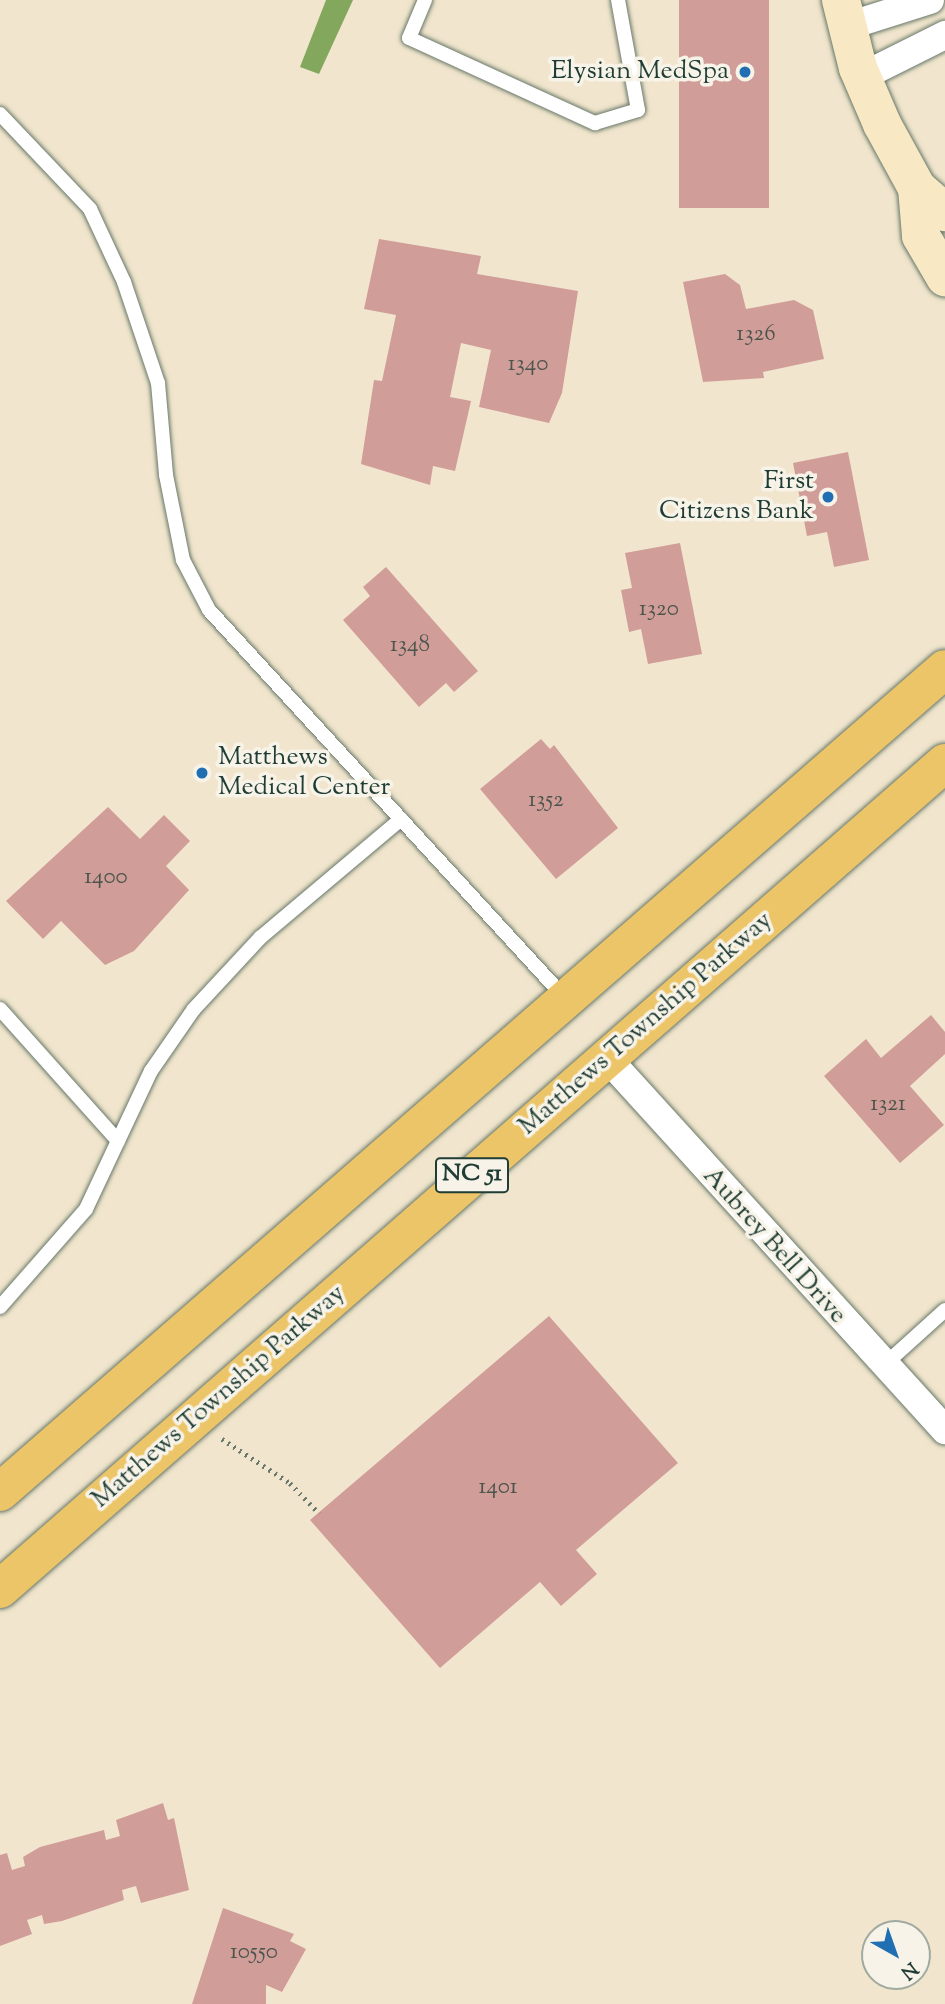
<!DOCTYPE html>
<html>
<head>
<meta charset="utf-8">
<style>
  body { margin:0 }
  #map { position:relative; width:945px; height:2004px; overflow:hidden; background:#f1e6cd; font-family:"Sorts Mill Goudy",serif }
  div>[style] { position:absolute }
  .forest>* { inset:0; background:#83a75c }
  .building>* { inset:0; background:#d19d99; transform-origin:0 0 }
  .path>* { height:4.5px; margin-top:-2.25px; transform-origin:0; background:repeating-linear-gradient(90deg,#68786a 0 2px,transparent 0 7px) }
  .roads { filter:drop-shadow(0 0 2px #68786a) drop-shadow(0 0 2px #68786a) }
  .service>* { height:14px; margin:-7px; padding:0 7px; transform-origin:7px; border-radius:7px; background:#fff }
  .minor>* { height:28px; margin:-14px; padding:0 14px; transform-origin:14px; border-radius:14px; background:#fff }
  .secondary>* { height:38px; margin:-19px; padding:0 19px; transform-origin:19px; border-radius:19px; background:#f8e8c3 }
  .primary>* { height:38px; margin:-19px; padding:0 19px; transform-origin:19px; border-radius:19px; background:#edc569 }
  .dots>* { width:19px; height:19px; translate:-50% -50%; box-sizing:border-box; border:4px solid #f7f3e8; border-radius:50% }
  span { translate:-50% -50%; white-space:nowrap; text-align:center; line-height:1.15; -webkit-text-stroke:7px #f7f3e8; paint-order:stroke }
  .number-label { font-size:23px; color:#4c554d }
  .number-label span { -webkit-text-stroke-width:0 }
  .shield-label span { padding:2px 5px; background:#f7f3e8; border:2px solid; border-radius:5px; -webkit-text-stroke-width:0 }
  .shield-label { font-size:24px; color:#1f3d34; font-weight:700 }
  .poi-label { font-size:26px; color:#1f3d34 }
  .right { translate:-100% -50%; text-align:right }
  .left { translate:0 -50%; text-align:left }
  .street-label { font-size:26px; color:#1f3d34 }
  .north { position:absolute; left:861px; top:1920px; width:70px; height:70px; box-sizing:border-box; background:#f7f3e8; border:2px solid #a1aaa0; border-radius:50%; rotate:140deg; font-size:19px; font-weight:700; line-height:28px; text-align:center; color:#1f3d34 }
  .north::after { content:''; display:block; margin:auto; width:24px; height:32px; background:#1f6fb2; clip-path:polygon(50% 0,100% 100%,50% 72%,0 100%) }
</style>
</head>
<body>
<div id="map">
  <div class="forest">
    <div style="clip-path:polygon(326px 0,353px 0,319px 74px,300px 67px)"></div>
  </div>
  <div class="building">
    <div style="left:679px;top:0;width:90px;height:208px"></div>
    <div style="clip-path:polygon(379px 239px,481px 256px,477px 274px,578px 291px,562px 393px,549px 423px,479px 407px,491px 350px,461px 343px,450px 397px,471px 401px,455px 471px,433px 466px,430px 485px,361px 464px,374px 380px,382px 381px,396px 315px,364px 309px)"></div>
    <div style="clip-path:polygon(725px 274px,740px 285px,746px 309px,794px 300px,813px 310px,824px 359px,763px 372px,764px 378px,703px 382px,683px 282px)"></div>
    <div style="clip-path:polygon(848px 452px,869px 560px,834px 567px,827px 532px,807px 536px,793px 463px)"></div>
    <div style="clip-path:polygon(680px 543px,702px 654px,648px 664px,641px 629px,629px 632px,621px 590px,632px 588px,625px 553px)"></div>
    <div style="clip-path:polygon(386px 567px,478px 671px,454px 692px,446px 683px,419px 707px,343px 620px,370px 596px,363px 587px)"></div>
    <div style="clip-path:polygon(541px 739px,550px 749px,554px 745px,618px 828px,556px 879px,480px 789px)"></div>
    <div style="clip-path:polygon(108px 807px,140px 839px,164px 815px,190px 841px,166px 866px,189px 890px,134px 951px,105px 965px,61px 921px,43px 939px,6px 901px)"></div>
    <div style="clip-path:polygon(931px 1015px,945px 1032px,945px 1054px,910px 1086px,944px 1125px,900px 1163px,824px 1076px,866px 1039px,881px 1058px)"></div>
    <div style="clip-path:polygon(549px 1316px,678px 1463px,576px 1550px,597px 1574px,561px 1606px,540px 1582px,440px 1668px,310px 1520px)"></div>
    <div style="clip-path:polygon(163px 1803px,168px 1820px,174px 1818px,189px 1890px,141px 1903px,136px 1886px,122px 1890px,124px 1900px,62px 1921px,44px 1924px,42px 1915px,27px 1920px,32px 1934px,0 1946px,0 1855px,7px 1853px,12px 1870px,25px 1866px,23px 1857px,40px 1847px,104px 1830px,106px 1840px,120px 1836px,116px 1820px)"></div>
    <div style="clip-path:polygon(223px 1908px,294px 1934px,290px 1941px,306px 1949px,282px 1992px,266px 1985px,266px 2004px,192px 2004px)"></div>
  </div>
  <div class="path">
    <div style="left:222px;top:1439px;width:81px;rotate:32.9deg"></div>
    <div style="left:290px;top:1483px;width:42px;rotate:46deg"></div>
  </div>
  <div class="roads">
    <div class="service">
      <div style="left:425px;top:0;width:41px;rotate:112.8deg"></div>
      <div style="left:409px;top:38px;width:205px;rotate:24.6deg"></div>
      <div style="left:595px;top:123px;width:45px;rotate:-16.8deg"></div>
      <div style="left:638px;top:110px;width:112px;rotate:-100.3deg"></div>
      <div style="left:0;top:114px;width:131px;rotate:46.5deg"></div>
      <div style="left:90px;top:209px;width:81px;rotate:65deg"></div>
      <div style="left:124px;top:282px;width:107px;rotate:71.4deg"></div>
      <div style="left:158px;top:383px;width:92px;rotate:85deg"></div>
      <div style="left:166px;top:475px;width:87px;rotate:78.7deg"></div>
      <div style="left:183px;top:560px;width:56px;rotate:62.5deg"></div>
      <div style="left:209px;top:610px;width:527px;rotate:47.46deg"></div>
      <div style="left:0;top:1009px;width:177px;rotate:48.2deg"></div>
      <div style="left:0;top:1307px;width:130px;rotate:-48.7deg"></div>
      <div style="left:86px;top:1209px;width:153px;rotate:-64.8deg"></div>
      <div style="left:151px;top:1071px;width:75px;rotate:-55.3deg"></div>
      <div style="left:194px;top:1009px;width:98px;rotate:-47.1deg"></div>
      <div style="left:261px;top:937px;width:183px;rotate:-40.1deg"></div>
      <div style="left:882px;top:1367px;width:85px;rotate:-42.1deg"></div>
    </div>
    <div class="minor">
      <div style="left:848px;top:26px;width:86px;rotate:-17.6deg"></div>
      <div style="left:861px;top:77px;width:94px;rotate:-26.6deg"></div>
      <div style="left:607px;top:1058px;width:503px;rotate:47.74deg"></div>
    </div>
    <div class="secondary">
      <div style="left:841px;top:0;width:70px;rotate:76deg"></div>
      <div style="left:858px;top:68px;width:61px;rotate:66.8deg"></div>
      <div style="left:882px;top:124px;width:73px;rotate:61.3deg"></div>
      <div style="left:917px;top:188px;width:37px;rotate:41deg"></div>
      <div style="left:917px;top:188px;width:48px;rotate:85.2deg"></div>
      <div style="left:921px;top:236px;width:48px;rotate:59.7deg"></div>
    </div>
    <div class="primary">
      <div style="left:0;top:1492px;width:1253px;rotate:-41.05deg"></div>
      <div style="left:0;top:1589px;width:1255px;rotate:-41.16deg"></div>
    </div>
  </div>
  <div class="dots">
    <div style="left:745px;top:72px;background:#1f6fb2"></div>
    <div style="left:828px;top:497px;background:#1f6fb2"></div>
    <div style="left:202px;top:773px;background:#1f6fb2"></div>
  </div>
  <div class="number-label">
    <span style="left:756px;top:335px">1326</span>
    <span style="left:528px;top:365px">1340</span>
    <span style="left:659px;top:610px">1320</span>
    <span style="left:410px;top:646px">1348</span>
    <span style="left:546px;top:801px">1352</span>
    <span style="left:106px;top:878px">1400</span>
    <span style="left:888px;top:1105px">1321</span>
    <span style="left:498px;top:1488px">1401</span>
    <span style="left:254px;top:1953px">10550</span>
  </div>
  <div class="shield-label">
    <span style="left:472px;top:1175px">NC 51</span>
  </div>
  <div class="poi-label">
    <span class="right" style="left:729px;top:72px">Elysian MedSpa</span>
    <span class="right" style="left:814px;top:497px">First<br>Citizens Bank</span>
    <span class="left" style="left:218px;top:773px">Matthews<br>Medical Center</span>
  </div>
  <div class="street-label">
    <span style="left:646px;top:1024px;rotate:-41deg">Matthews Township Parkway</span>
    <span style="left:774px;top:1246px;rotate:48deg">Aubrey Bell Drive</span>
    <span style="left:219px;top:1397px;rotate:-41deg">Matthews Township Parkway</span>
  </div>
  <div class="north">N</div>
</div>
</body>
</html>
